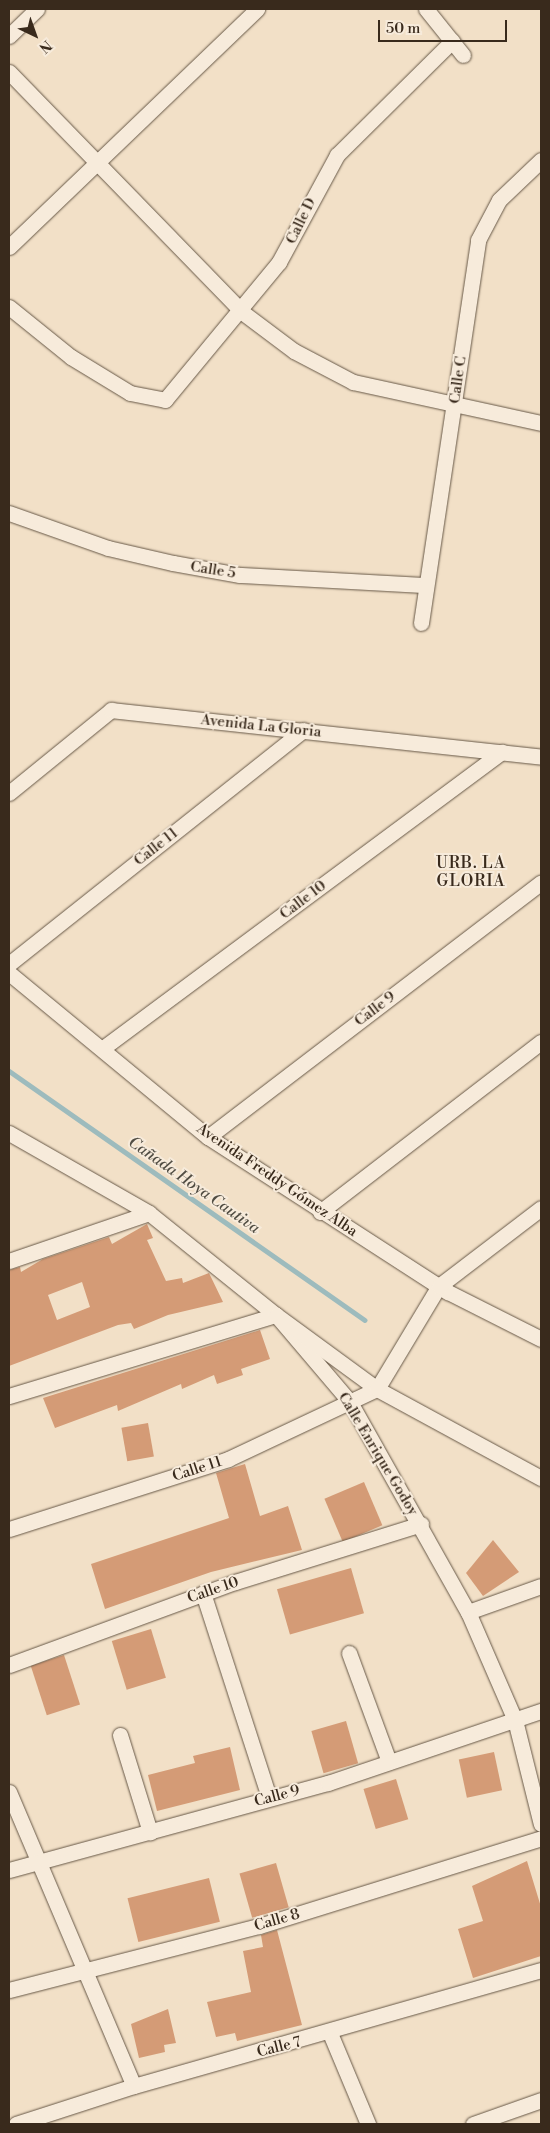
<!DOCTYPE html>
<html>
<head>
<meta charset="utf-8">
<style>
  body { margin:0 }
  #map { position:relative; width:550px; height:2133px; overflow:hidden; background:#f2e0c7; font-family:"Libre Bodoni",serif }
  div>[style] { position:absolute }
  .stream>* { height:5px; margin:-2.5px; padding:0 2.5px; transform-origin:2.5px; border-radius:2.5px; background:#9dbbbd }
  .building>* { inset:0; background:#d49b76; transform-origin:0 0 }
  .roads { filter:drop-shadow(0 0 1px #675847) drop-shadow(0 0 1px #675847) }
  .minor>* { height:15px; margin:-7.5px; padding:0 7.5px; transform-origin:7.5px; border-radius:7.5px; background:#f7ebdb }
  span { translate:-50% -50%; white-space:nowrap; text-align:center; line-height:1.15; -webkit-text-stroke:4px #f7ebdb; paint-order:stroke }
  .street-label { font-size:15px; color:#392a1c }
  .neighbourhood-label { font-size:16px; color:#392a1c; letter-spacing:1px }
  .water-label { font-size:16px; color:#524e44; font-style:italic }
  .frame { position:absolute; inset:0; border:10px solid #392a1c; pointer-events:none }
  .north { position:absolute; left:10px; top:10px; width:50px; height:50px; -webkit-text-stroke:4px #f7ebdb; paint-order:stroke; rotate:138deg; font-size:14px; font-weight:700; line-height:20px; text-align:center; color:#392a1c }
  .north::after { content:''; display:block; margin:auto; width:18px; height:22px; background:#392a1c; clip-path:polygon(50% 0,100% 100%,50% 72%,0 100%) }
  .scale { position:absolute; left:378px; top:20px; width:129px; height:22px; box-sizing:border-box; border:2px solid #392a1c; border-top:0; padding-left:6px; font-size:15px; line-height:18px; white-space:nowrap; color:#392a1c; -webkit-text-stroke:4px #f7ebdb; paint-order:stroke }
</style>
</head>
<body>
<div id="map">
  <div class="stream">
    <div style="left:9px;top:1071px;width:434px;rotate:35deg"></div>
  </div>
  <div class="building">
    <div style="clip-path:polygon(evenodd,147px 1224px,153px 1238px,147px 1240px,166px 1281px,182px 1278px,183px 1283px,209px 1273px,223px 1302px,168px 1315px,134px 1329px,131px 1323px,118px 1325px,9px 1366px,9px 1270px,20px 1267px,21px 1272px,43px 1259px,109px 1237px,112px 1244px,147px 1224px,82px 1282px,90px 1307px,57px 1320px,48px 1295px,82px 1282px)"></div>
    <div style="clip-path:polygon(260px 1330px,270px 1359px,241px 1369px,243px 1375px,217px 1384px,214px 1375px,182px 1389px,181px 1384px,118px 1411px,117px 1405px,55px 1428px,43px 1398px)"></div>
    <div style="left:148px;top:1423px;width:34px;height:27px;rotate:80deg"></div>
    <div style="clip-path:polygon(245px 1464px,260px 1516px,288px 1506px,302px 1550px,211px 1572px,105px 1609px,91px 1564px,229px 1518px,216px 1473px)"></div>
    <div style="left:364px;top:1482px;width:47px;height:43px;rotate:67deg"></div>
    <div style="clip-path:polygon(493px 1540px,519px 1572px,483px 1596px,466px 1573px)"></div>
    <div style="left:351px;top:1568px;width:47px;height:77px;rotate:74deg"></div>
    <div style="left:151px;top:1629px;width:51px;height:41px;rotate:73deg"></div>
    <div style="left:64px;top:1655px;width:52px;height:35px;rotate:72deg"></div>
    <div style="left:346px;top:1721px;width:44px;height:36px;rotate:74deg"></div>
    <div style="clip-path:polygon(230px 1747px,240px 1790px,157px 1811px,148px 1775px,195px 1763px,193px 1756px)"></div>
    <div style="left:494px;top:1752px;width:39px;height:36px;rotate:78deg"></div>
    <div style="left:396px;top:1779px;width:42px;height:34px;rotate:73deg"></div>
    <div style="clip-path:polygon(527px 1861px,541px 1907px,541px 1956px,473px 1978px,458px 1929px,483px 1921px,472px 1886px)"></div>
    <div style="left:276px;top:1863px;width:46px;height:38px;rotate:74deg"></div>
    <div style="left:209px;top:1878px;width:45px;height:84px;rotate:76deg"></div>
    <div style="clip-path:polygon(277px 1930px,302px 2025px,237px 2041px,235px 2033px,216px 2037px,207px 2002px,251px 1992px,243px 1951px,263px 1947px,261px 1935px)"></div>
    <div style="clip-path:polygon(168px 2009px,176px 2043px,164px 2045px,165px 2052px,139px 2058px,131px 2024px)"></div>
  </div>
  <div class="roads">
    <div class="minor">
      <div style="left:426px;top:9px;width:59px;rotate:51.2deg"></div>
      <div style="left:9px;top:36px;width:39px;rotate:-44deg"></div>
      <div style="left:9px;top:72px;width:334px;rotate:45.8deg"></div>
      <div style="left:242px;top:312px;width:65px;rotate:36.9deg"></div>
      <div style="left:294px;top:351px;width:67px;rotate:27.7deg"></div>
      <div style="left:353px;top:382px;width:192px;rotate:12.3deg"></div>
      <div style="left:9px;top:247px;width:344px;rotate:-43.8deg"></div>
      <div style="left:9px;top:307px;width:80px;rotate:38.9deg"></div>
      <div style="left:71px;top:357px;width:69px;rotate:31.4deg"></div>
      <div style="left:130px;top:393px;width:36px;rotate:11deg"></div>
      <div style="left:165px;top:400px;width:179px;rotate:-50.4deg"></div>
      <div style="left:279px;top:262px;width:122px;rotate:-61.5deg"></div>
      <div style="left:337px;top:155px;width:162px;rotate:-44.7deg"></div>
      <div style="left:9px;top:513px;width:105px;rotate:19.5deg"></div>
      <div style="left:108px;top:548px;width:67px;rotate:13deg"></div>
      <div style="left:173px;top:563px;width:68px;rotate:10.2deg"></div>
      <div style="left:240px;top:575px;width:185px;rotate:3.1deg"></div>
      <div style="left:421px;top:623px;width:387px;rotate:-81.5deg"></div>
      <div style="left:478px;top:240px;width:45px;rotate:-62.3deg"></div>
      <div style="left:499px;top:200px;width:58px;rotate:-43.6deg"></div>
      <div style="left:9px;top:793px;width:132px;rotate:-39.1deg"></div>
      <div style="left:111px;top:710px;width:433px;rotate:6.2deg"></div>
      <div style="left:9px;top:964px;width:376px;rotate:-38.5deg"></div>
      <div style="left:9px;top:973px;width:258px;rotate:39.5deg"></div>
      <div style="left:208px;top:1137px;width:286px;rotate:32.9deg"></div>
      <div style="left:448px;top:1292px;width:104px;rotate:26.8deg"></div>
      <div style="left:103px;top:1048px;width:497px;rotate:-36.6deg"></div>
      <div style="left:9px;top:1133px;width:161px;rotate:29.7deg"></div>
      <div style="left:149px;top:1213px;width:163px;rotate:38.8deg"></div>
      <div style="left:276px;top:1315px;width:114px;rotate:49.6deg"></div>
      <div style="left:350px;top:1402px;width:241px;rotate:60.7deg"></div>
      <div style="left:468px;top:1612px;width:118px;rotate:66.5deg"></div>
      <div style="left:515px;top:1720px;width:107px;rotate:76deg"></div>
      <div style="left:208px;top:1137px;width:419px;rotate:-37.4deg"></div>
      <div style="left:320px;top:1212px;width:279px;rotate:-37.6deg"></div>
      <div style="left:9px;top:1261px;width:148px;rotate:-18.9deg"></div>
      <div style="left:9px;top:1396px;width:279px;rotate:-16.9deg"></div>
      <div style="left:276px;top:1315px;width:125px;rotate:36.2deg"></div>
      <div style="left:377px;top:1389px;width:187px;rotate:28.5deg"></div>
      <div style="left:9px;top:1529px;width:230px;rotate:-17.7deg"></div>
      <div style="left:228px;top:1459px;width:165px;rotate:-25.2deg"></div>
      <div style="left:377px;top:1389px;width:120px;rotate:-59deg"></div>
      <div style="left:439px;top:1286px;width:128px;rotate:-37.4deg"></div>
      <div style="left:203px;top:1593px;width:214px;rotate:72.1deg"></div>
      <div style="left:468px;top:1612px;width:77px;rotate:-19.6deg"></div>
      <div style="left:349px;top:1653px;width:116px;rotate:69.8deg"></div>
      <div style="left:9px;top:1665px;width:241px;rotate:-20.2deg"></div>
      <div style="left:235px;top:1582px;width:195px;rotate:-17.3deg"></div>
      <div style="left:120px;top:1735px;width:102px;rotate:72.8deg"></div>
      <div style="left:9px;top:1792px;width:319px;rotate:67deg"></div>
      <div style="left:9px;top:1870px;width:331px;rotate:-15.3deg"></div>
      <div style="left:328px;top:1783px;width:225px;rotate:-18.7deg"></div>
      <div style="left:9px;top:1990px;width:258px;rotate:-14.4deg"></div>
      <div style="left:259px;top:1926px;width:295px;rotate:-17.3deg"></div>
      <div style="left:330px;top:2033px;width:99px;rotate:67.3deg"></div>
      <div style="left:16px;top:2124px;width:124px;rotate:-17.9deg"></div>
      <div style="left:134px;top:2086px;width:423px;rotate:-15.9deg"></div>
      <div style="left:473px;top:2124px;width:72px;rotate:-19.4deg"></div>
    </div>
  </div>
  <div class="street-label">
    <span style="left:301px;top:221px;rotate:-64deg">Calle D</span>
    <span style="left:458px;top:380px;rotate:-82deg">Calle C</span>
    <span style="left:213px;top:570px;rotate:9deg">Calle 5</span>
    <span style="left:261px;top:726px;rotate:6deg">Avenida La Gloria</span>
    <span style="left:156px;top:847px;rotate:-38deg">Calle 11</span>
    <span style="left:303px;top:900px;rotate:-37deg">Calle 10</span>
    <span style="left:375px;top:1009px;rotate:-37deg">Calle 9</span>
    <span style="left:277px;top:1180px;rotate:34deg">Avenida Freddy Gómez Alba</span>
    <span style="left:378px;top:1454px;rotate:59deg">Calle Enrique Godoy</span>
    <span style="left:197px;top:1469px;rotate:-18deg">Calle 11</span>
    <span style="left:213px;top:1590px;rotate:-19deg">Calle 10</span>
    <span style="left:277px;top:1796px;rotate:-15deg">Calle 9</span>
    <span style="left:277px;top:1920px;rotate:-16deg">Calle 8</span>
    <span style="left:279px;top:2047px;rotate:-14deg">Calle 7</span>
  </div>
  <div class="neighbourhood-label">
    <span style="left:471px;top:872px">URB. LA<br>GLORIA</span>
  </div>
  <div class="water-label">
    <span style="left:194px;top:1185px;rotate:35deg">Cañada Hoya Cautiva</span>
  </div>
  <div class="frame"></div>
  <div class="north">N</div>
  <div class="scale">50 m</div>
</div>
</body>
</html>
